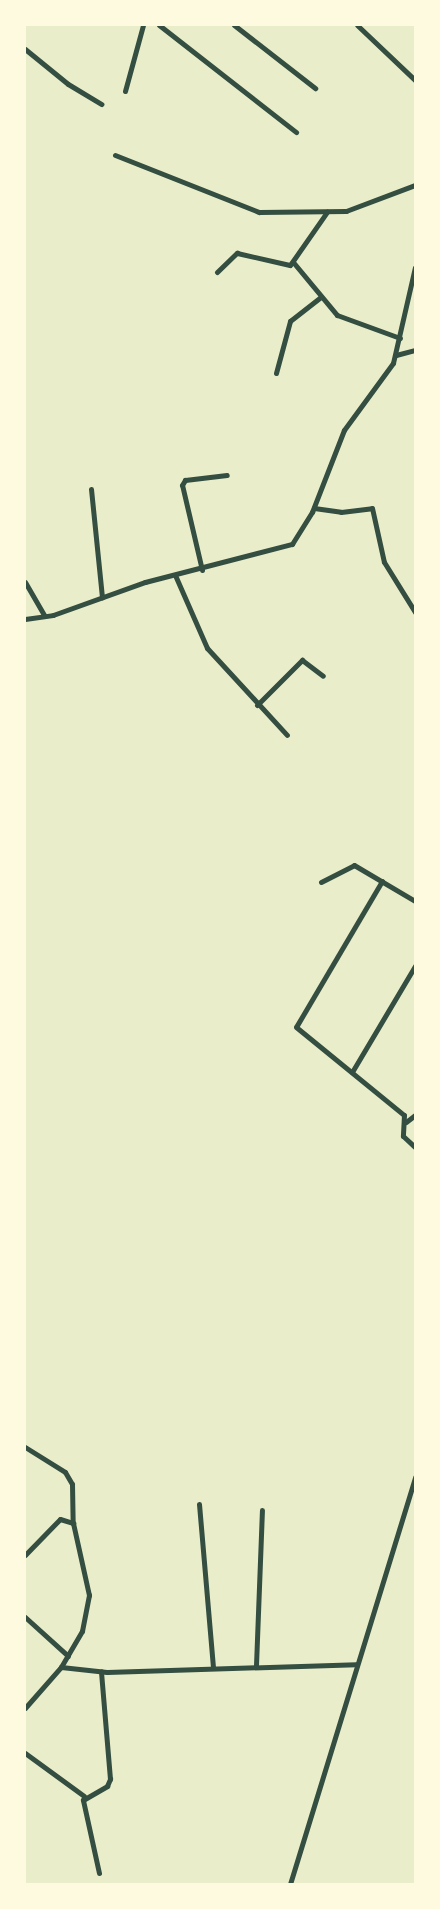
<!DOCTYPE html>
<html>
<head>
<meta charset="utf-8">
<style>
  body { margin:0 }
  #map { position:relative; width:440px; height:1909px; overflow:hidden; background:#e9edc9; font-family:"Roboto Condensed",sans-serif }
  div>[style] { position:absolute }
  .minor>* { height:5px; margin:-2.5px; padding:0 2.5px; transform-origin:2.5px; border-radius:2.5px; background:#344e41 }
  span { translate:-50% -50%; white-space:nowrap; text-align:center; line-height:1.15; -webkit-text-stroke:4px #fefae0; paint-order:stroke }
  .frame { position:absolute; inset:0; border:26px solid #fefae0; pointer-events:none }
</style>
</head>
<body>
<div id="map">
  <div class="minor">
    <div style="left:159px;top:25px;width:174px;rotate:38deg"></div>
    <div style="left:234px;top:25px;width:103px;rotate:37.9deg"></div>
    <div style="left:357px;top:25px;width:80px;rotate:43.5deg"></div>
    <div style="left:25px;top:49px;width:55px;rotate:39.1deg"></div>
    <div style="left:68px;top:84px;width:39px;rotate:31deg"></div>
    <div style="left:125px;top:91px;width:68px;rotate:-74.7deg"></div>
    <div style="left:115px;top:155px;width:155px;rotate:21.6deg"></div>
    <div style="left:259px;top:212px;width:87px;rotate:-0.7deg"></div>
    <div style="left:346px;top:211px;width:74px;rotate:-20.6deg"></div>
    <div style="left:293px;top:262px;width:69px;rotate:50.3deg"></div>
    <div style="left:337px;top:315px;width:67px;rotate:20.1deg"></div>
    <div style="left:217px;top:272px;width:28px;rotate:-44deg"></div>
    <div style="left:237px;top:253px;width:54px;rotate:12.8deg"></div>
    <div style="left:290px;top:265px;width:65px;rotate:-55.1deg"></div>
    <div style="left:396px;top:355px;width:20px;rotate:-15deg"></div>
    <div style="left:276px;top:373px;width:54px;rotate:-74.9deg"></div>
    <div style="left:290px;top:321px;width:39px;rotate:-38deg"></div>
    <div style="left:91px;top:489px;width:109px;rotate:84.2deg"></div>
    <div style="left:314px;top:508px;width:27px;rotate:8deg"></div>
    <div style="left:341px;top:512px;width:31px;rotate:-7deg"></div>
    <div style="left:372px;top:508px;width:55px;rotate:77.5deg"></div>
    <div style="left:384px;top:562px;width:59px;rotate:58.2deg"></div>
    <div style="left:202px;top:570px;width:87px;rotate:-103.2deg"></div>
    <div style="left:182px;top:485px;width:6px;rotate:-59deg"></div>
    <div style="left:185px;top:480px;width:42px;rotate:-6.8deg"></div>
    <div style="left:175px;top:575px;width:80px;rotate:66.3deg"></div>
    <div style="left:207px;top:648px;width:118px;rotate:47.4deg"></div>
    <div style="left:25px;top:582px;width:39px;rotate:60deg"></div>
    <div style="left:25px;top:619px;width:28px;rotate:-8deg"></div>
    <div style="left:53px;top:615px;width:98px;rotate:-19.7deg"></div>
    <div style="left:145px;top:582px;width:152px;rotate:-14.5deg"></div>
    <div style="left:292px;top:544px;width:38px;rotate:-58deg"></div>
    <div style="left:312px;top:512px;width:88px;rotate:-68.7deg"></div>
    <div style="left:344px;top:430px;width:83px;rotate:-53.8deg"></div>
    <div style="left:393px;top:363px;width:98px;rotate:-77.1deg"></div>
    <div style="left:257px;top:705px;width:64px;rotate:-45deg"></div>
    <div style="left:302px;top:660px;width:26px;rotate:37deg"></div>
    <div style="left:382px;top:881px;width:169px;rotate:120.5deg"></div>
    <div style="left:296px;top:1027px;width:139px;rotate:39.2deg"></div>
    <div style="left:404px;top:1115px;width:21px;rotate:93deg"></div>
    <div style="left:403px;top:1136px;width:16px;rotate:43deg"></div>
    <div style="left:321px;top:882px;width:37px;rotate:-27deg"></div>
    <div style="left:354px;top:865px;width:71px;rotate:30.5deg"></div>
    <div style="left:352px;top:1072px;width:123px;rotate:-59.3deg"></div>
    <div style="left:406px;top:1122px;width:11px;rotate:-38deg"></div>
    <div style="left:25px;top:1447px;width:47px;rotate:32deg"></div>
    <div style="left:65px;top:1472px;width:14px;rotate:60deg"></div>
    <div style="left:72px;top:1484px;width:39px;rotate:89deg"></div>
    <div style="left:73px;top:1523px;width:74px;rotate:77.5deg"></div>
    <div style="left:89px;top:1595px;width:37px;rotate:101deg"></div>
    <div style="left:82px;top:1631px;width:42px;rotate:120.3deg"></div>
    <div style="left:199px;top:1504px;width:164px;rotate:85.1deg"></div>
    <div style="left:25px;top:1555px;width:50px;rotate:-45.8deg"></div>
    <div style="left:60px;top:1519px;width:14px;rotate:17deg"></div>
    <div style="left:25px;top:1617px;width:58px;rotate:42.2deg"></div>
    <div style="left:256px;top:1665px;width:155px;rotate:-87.8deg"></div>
    <div style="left:25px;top:1708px;width:55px;rotate:-48.7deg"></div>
    <div style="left:61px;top:1667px;width:46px;rotate:6.2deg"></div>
    <div style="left:107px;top:1672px;width:249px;rotate:-1.8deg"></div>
    <div style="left:25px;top:1753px;width:73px;rotate:36.1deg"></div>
    <div style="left:99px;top:1873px;width:75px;rotate:-102.4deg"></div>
    <div style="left:83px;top:1800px;width:28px;rotate:-30deg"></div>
    <div style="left:107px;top:1786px;width:8px;rotate:-67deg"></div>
    <div style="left:110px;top:1779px;width:108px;rotate:-94.8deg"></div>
    <div style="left:290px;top:1884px;width:426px;rotate:-72.9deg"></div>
  </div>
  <div class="frame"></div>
</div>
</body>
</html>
